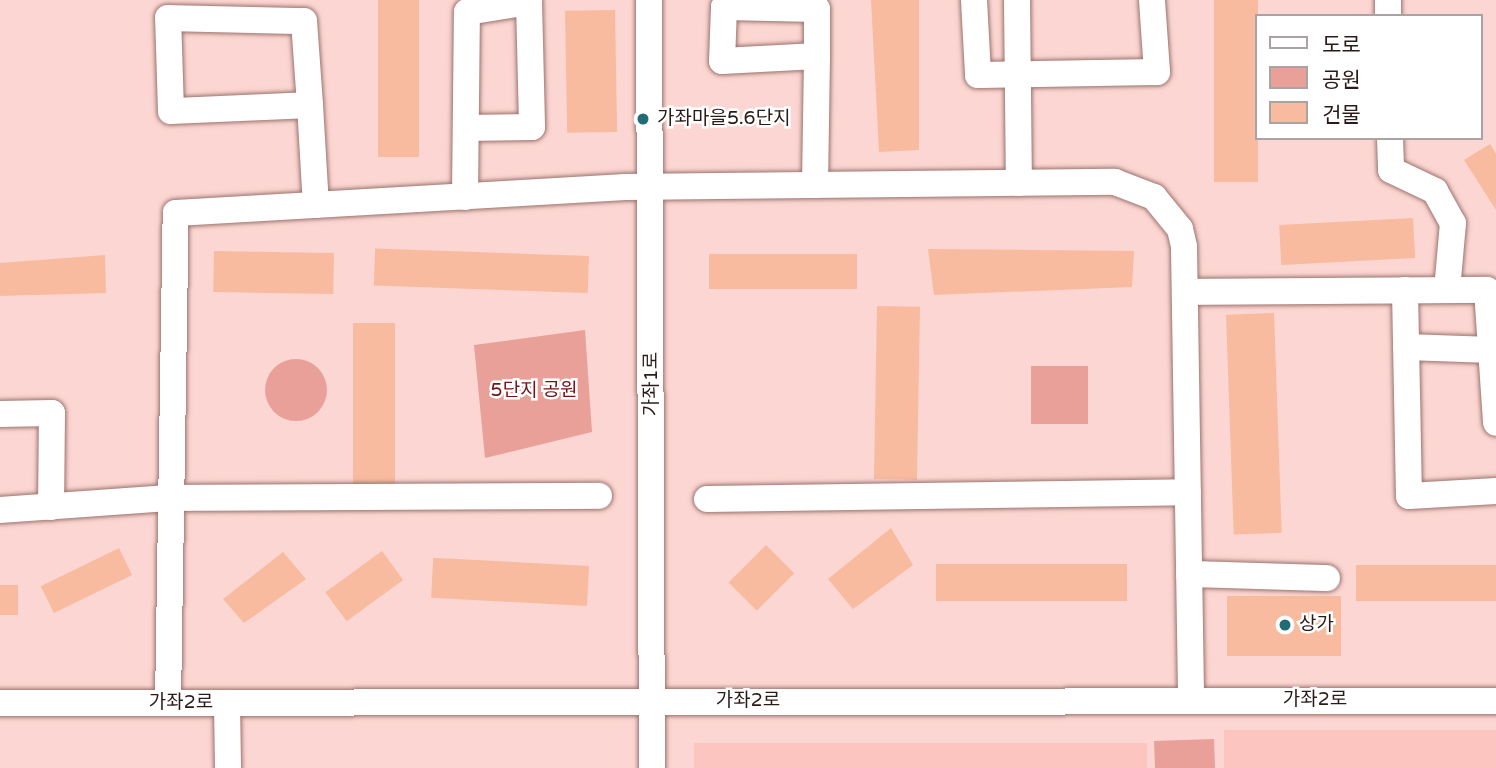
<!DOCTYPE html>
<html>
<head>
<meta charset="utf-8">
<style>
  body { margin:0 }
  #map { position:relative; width:1496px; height:768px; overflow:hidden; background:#fcd6d2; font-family:"Varela Round","Noto Sans KR",sans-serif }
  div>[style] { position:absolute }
  .built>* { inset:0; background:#fcc5bf; transform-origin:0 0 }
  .green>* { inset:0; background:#e9a099; transform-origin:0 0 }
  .round { border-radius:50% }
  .building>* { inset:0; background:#f8bb9f; transform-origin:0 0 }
  .roads { filter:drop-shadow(0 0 2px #9c736e) drop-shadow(0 0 2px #9c736e) }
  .minor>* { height:26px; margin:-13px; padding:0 13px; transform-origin:13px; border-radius:13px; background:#fff }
  .dots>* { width:19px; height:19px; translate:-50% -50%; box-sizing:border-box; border:4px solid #fff; border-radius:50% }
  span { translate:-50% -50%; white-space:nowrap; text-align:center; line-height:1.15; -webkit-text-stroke:5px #fff; paint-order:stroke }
  .poi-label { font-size:19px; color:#2a1a18 }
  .left { translate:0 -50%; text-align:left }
  .street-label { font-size:19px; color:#2a1a18 }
  .park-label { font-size:19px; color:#741416 }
  .legend { position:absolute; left:1255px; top:14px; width:228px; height:126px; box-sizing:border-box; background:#fff; border:2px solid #aaa3a3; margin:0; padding:9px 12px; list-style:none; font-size:21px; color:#2a1a18 }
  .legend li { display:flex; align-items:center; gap:14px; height:35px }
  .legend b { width:35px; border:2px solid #aaa3a3 }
</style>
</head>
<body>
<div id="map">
  <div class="built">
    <div style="left:1496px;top:730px;width:38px;height:272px;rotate:90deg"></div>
    <div style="left:694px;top:743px;width:453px;height:25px"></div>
  </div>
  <div class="green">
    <div style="clip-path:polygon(585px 330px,592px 432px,485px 458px,474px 345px)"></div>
    <div class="round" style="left:265px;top:359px;width:62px;height:62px"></div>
    <div style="left:1031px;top:366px;width:57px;height:58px"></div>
    <div style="left:1214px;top:739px;width:29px;height:60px;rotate:88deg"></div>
  </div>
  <div class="building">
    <div style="left:378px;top:0;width:41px;height:157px"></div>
    <div style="clip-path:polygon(871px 0,919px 0,919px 150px,879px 152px)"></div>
    <div style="left:1214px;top:0;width:44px;height:182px"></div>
    <div style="left:615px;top:10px;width:122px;height:50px;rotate:89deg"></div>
    <div style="clip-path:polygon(1490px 144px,1496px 154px,1496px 210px,1464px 160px)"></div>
    <div style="left:1413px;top:218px;width:40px;height:134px;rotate:87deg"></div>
    <div style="clip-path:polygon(928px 249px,1134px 251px,1132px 287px,934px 295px)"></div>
    <div style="left:214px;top:251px;width:120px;height:41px;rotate:1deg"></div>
    <div style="left:709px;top:254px;width:148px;height:35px"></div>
    <div style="clip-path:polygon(105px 255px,106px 293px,0 296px,0 263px)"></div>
    <div style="left:589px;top:256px;width:37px;height:214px;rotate:92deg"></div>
    <div style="left:877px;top:306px;width:43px;height:173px;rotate:1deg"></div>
    <div style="left:1274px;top:313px;width:220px;height:48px;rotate:88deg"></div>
    <div style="left:353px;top:323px;width:42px;height:169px"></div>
    <div style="clip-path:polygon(891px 528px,913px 565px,853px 609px,828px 579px)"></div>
    <div style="left:766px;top:545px;width:40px;height:53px;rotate:45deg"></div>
    <div style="left:119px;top:548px;width:30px;height:87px;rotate:64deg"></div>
    <div style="left:382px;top:551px;width:36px;height:70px;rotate:54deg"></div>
    <div style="clip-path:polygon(283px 552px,306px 579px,244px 623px,223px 599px)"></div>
    <div style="left:936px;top:564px;width:191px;height:37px"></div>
    <div style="left:1356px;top:565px;width:140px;height:36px"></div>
    <div style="left:589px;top:566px;width:40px;height:156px;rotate:93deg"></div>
    <div style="left:0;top:585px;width:18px;height:30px"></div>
    <div style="left:1227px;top:596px;width:114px;height:60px"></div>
  </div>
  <div class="roads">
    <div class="minor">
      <div style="left:649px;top:0;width:768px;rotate:89.78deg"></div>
      <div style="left:974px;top:0;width:75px;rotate:86.9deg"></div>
      <div style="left:978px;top:75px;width:179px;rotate:-1deg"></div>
      <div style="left:1157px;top:72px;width:72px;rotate:-94deg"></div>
      <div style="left:1017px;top:0;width:183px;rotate:89.4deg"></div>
      <div style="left:1388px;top:0;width:16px;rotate:90deg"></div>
      <div style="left:310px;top:105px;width:139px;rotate:177.5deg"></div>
      <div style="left:171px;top:111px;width:93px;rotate:-91.8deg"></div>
      <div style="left:168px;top:18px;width:136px;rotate:1.3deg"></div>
      <div style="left:304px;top:21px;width:84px;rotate:85.9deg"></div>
      <div style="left:310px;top:105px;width:100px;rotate:86.6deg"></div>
      <div style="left:1390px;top:138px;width:32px;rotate:88deg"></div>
      <div style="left:1391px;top:170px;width:49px;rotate:25.5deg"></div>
      <div style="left:1435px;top:191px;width:37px;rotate:61deg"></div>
      <div style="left:1453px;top:223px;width:67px;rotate:95.1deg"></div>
      <div style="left:815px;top:185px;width:129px;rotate:-89.1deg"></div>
      <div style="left:817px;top:56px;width:47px;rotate:-90deg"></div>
      <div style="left:817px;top:9px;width:93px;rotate:-178.8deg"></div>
      <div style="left:724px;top:7px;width:54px;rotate:92.1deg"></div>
      <div style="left:722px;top:61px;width:95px;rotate:-3deg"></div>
      <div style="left:465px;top:197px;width:185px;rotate:-89.4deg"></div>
      <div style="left:467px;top:12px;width:63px;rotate:-9.2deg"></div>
      <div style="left:529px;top:2px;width:125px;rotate:88.6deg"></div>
      <div style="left:532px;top:127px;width:66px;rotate:179.1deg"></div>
      <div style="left:1405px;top:290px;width:206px;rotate:88.9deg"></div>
      <div style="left:1409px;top:496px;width:87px;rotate:-3.3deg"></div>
      <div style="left:1185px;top:292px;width:302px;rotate:-0.4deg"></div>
      <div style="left:1487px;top:290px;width:133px;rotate:86.1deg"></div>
      <div style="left:1406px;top:347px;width:86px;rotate:2deg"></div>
      <div style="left:0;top:414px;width:52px;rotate:-1.1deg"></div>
      <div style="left:52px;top:413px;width:94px;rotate:90.6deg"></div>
      <div style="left:707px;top:499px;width:481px;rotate:-0.8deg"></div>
      <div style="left:0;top:510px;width:169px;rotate:-4.1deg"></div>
      <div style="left:169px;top:498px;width:430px;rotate:-0.3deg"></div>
      <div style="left:1189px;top:574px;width:138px;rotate:1.7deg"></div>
      <div style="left:0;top:703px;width:1496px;rotate:-0.08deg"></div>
      <div style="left:168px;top:703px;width:490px;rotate:-89.1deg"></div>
      <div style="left:176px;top:213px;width:450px;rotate:-3.3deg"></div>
      <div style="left:625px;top:187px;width:490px;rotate:-0.6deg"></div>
      <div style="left:1115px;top:182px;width:42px;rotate:21deg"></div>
      <div style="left:1154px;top:197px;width:41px;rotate:50.9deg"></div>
      <div style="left:1180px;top:229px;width:18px;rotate:77deg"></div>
      <div style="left:1184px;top:247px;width:452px;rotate:89.1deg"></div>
      <div style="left:227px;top:703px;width:65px;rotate:89.1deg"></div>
    </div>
  </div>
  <div class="dots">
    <div style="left:643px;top:119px;background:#216c74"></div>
    <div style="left:1285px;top:625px;background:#216c74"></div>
  </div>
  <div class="poi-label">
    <span class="left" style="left:657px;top:119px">가좌마을5.6단지</span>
    <span class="left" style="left:1299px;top:625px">상가</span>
  </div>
  <div class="street-label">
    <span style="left:652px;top:384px;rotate:-90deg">가좌1로</span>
    <span style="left:1315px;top:700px">가좌2로</span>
    <span style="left:748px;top:701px">가좌2로</span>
    <span style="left:181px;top:703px">가좌2로</span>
  </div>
  <div class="park-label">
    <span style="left:534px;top:391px">5단지 공원</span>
  </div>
  <ul class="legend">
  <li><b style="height:9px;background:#fff"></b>도로</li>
  <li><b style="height:19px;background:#e9a099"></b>공원</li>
  <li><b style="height:19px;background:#f8bb9f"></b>건물</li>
  </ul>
</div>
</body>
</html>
